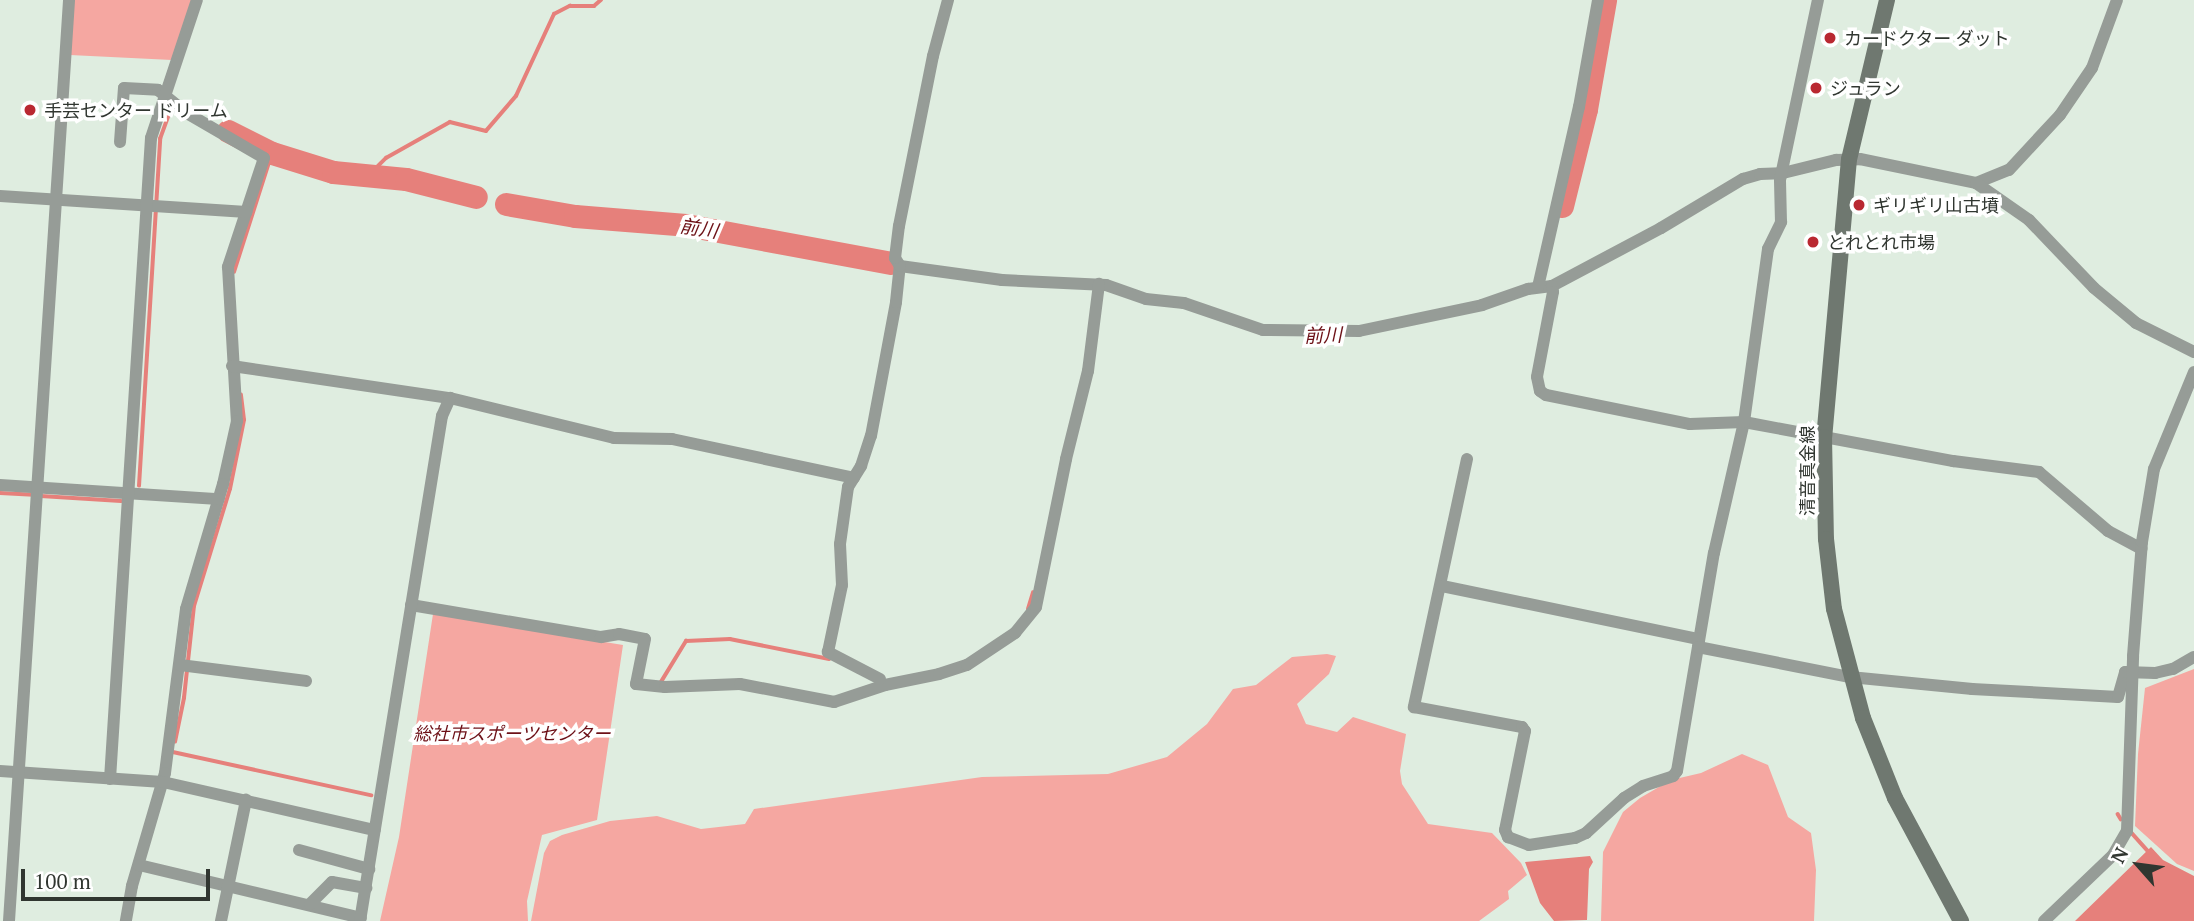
<!DOCTYPE html>
<html>
<head>
<meta charset="utf-8">
<style>
  body { margin:0 }
  #map { position:relative; width:2194px; height:921px; overflow:hidden; background:#dfede0; font-family:"PT Serif","Noto Sans JP",serif }
  div>[style] { position:absolute }
  .green>* { inset:0; background:#f5a7a1 }
  .water>* { inset:0; background:#e6807b }
  .stream>* { height:3.5px; margin:-1.75px; padding:0 1.75px; transform-origin:1.75px; border-radius:1.75px; background:#e6807b }
  .river>* { height:23px; margin:-11.5px; padding:0 11.5px; transform-origin:11.5px; border-radius:11.5px; background:#e6807b }
  .minor>* { height:12px; margin:-6px; padding:0 6px; transform-origin:6px; border-radius:6px; background:#969c97 }
  .secondary>* { height:16px; margin:-8px; padding:0 8px; transform-origin:8px; border-radius:8px; background:#6f7870 }
  .dots>* { width:19px; height:19px; translate:-50% -50%; box-sizing:border-box; border:4px solid #fff; border-radius:50% }
  span { translate:-50% -50%; white-space:nowrap; text-align:center; line-height:1.15; -webkit-text-stroke:7px #fff; paint-order:stroke }
  .poi-label { font-size:18px; color:#303630 }
  .left { translate:0 -50%; text-align:left }
  .street-label { font-size:18px; color:#303630 }
  .park-label { font-size:18px; color:#6d1017; font-style:italic }
  .water-label { font-size:19px; color:#6d1117; font-style:italic }
  .north { position:absolute; left:2103px; top:830px; width:70px; height:70px; -webkit-text-stroke:5px #fff; paint-order:stroke; rotate:298deg; font-size:19px; font-weight:700; line-height:28px; text-align:center; color:#303630 }
  .north::after { content:''; display:block; margin:auto; width:24px; height:32px; background:#303630; clip-path:polygon(50% 0,100% 100%,50% 72%,0 100%) }
  .scale { position:absolute; left:21px; top:869px; width:189px; height:32px; box-sizing:border-box; border:4px solid #303630; border-top:0; padding-left:9px; font-size:21px; line-height:24px; white-space:nowrap; color:#303630; -webkit-text-stroke:5px #fff; paint-order:stroke }
</style>
</head>
<body>
<div id="map">
  <div class="green">
    <div style="clip-path:polygon(73px 0,193px 0,172px 60px,70px 55px)"></div>
    <div style="clip-path:polygon(433px 614px,623px 645px,597px 820px,542px 835px,527px 901px,528px 921px,380px 921px,399px 837px)"></div>
    <div style="clip-path:polygon(1327px 654px,1336px 656px,1329px 674px,1297px 704px,1306px 724px,1337px 732px,1353px 717px,1406px 734px,1400px 771px,1402px 784px,1428px 824px,1492px 833px,1521px 863px,1527px 875px,1508px 891px,1509px 899px,1479px 921px,531px 921px,544px 853px,550px 841px,562px 835px,610px 821px,657px 816px,701px 829px,745px 824px,754px 809px,982px 777px,1108px 774px,1167px 757px,1207px 724px,1233px 689px,1256px 685px,1292px 657px)"></div>
    <div style="clip-path:polygon(2194px 669px,2194px 871px,2177px 864px,2135px 826px,2138px 754px,2145px 688px)"></div>
    <div style="clip-path:polygon(1742px 754px,1768px 765px,1788px 817px,1811px 833px,1816px 870px,1814px 921px,1601px 921px,1603px 852px,1623px 812px,1640px 798px,1671px 780px,1701px 773px)"></div>
  </div>
  <div class="water">
    <div style="clip-path:polygon(2151px 847px,2163px 860px,2194px 876px,2194px 921px,2075px 921px)"></div>
    <div style="clip-path:polygon(1590px 856px,1593px 862px,1589px 869px,1587px 920px,1554px 921px,1540px 903px,1525px 862px)"></div>
  </div>
  <div class="stream">
    <div style="left:369px;top:175px;width:24px;rotate:-45deg"></div>
    <div style="left:386px;top:158px;width:73px;rotate:-29.4deg"></div>
    <div style="left:450px;top:122px;width:37px;rotate:14deg"></div>
    <div style="left:486px;top:131px;width:46px;rotate:-49.4deg"></div>
    <div style="left:516px;top:96px;width:90px;rotate:-65.1deg"></div>
    <div style="left:554px;top:14px;width:18px;rotate:-27deg"></div>
    <div style="left:570px;top:6px;width:24px"></div>
    <div style="left:594px;top:6px;width:9px;rotate:-41deg"></div>
    <div style="left:234px;top:272px;width:125px;rotate:-72.3deg"></div>
    <div style="left:139px;top:486px;width:348px;rotate:-86.5deg"></div>
    <div style="left:160px;top:139px;width:35px;rotate:-70deg"></div>
    <div style="left:0;top:493px;width:33px;rotate:3deg"></div>
    <div style="left:41px;top:496px;width:80px;rotate:3.6deg"></div>
    <div style="left:1028px;top:609px;width:17px;rotate:-73deg"></div>
    <div style="left:661px;top:682px;width:48px;rotate:-58.6deg"></div>
    <div style="left:686px;top:641px;width:44px;rotate:-2.6deg"></div>
    <div style="left:730px;top:639px;width:101px;rotate:11.4deg"></div>
    <div style="left:175px;top:742px;width:45px;rotate:-78.4deg"></div>
    <div style="left:184px;top:698px;width:93px;rotate:-83.8deg"></div>
    <div style="left:194px;top:606px;width:122px;rotate:-72.9deg"></div>
    <div style="left:230px;top:489px;width:70px;rotate:-78.5deg"></div>
    <div style="left:244px;top:420px;width:25px;rotate:-97deg"></div>
    <div style="left:173px;top:752px;width:203px;rotate:12.3deg"></div>
    <div style="left:2118px;top:814px;width:6px;rotate:59deg"></div>
    <div style="left:2131px;top:832px;width:27px;rotate:48deg"></div>
  </div>
  <div class="river">
    <div style="left:228px;top:131px;width:49px;rotate:26.6deg"></div>
    <div style="left:272px;top:153px;width:64px;rotate:17.3deg"></div>
    <div style="left:333px;top:172px;width:73px;rotate:5.5deg"></div>
    <div style="left:406px;top:179px;width:72px;rotate:14.4deg"></div>
    <div style="left:506px;top:204px;width:70px;rotate:9.9deg"></div>
    <div style="left:575px;top:216px;width:111px;rotate:4.6deg"></div>
    <div style="left:686px;top:225px;width:208px;rotate:10.5deg"></div>
    <div style="left:1562px;top:206px;width:100px;rotate:-76.1deg"></div>
    <div style="left:1586px;top:109px;width:111px;rotate:-80.1deg"></div>
  </div>
  <div class="minor">
    <div style="left:120px;top:142px;width:54px;rotate:-85.8deg"></div>
    <div style="left:124px;top:88px;width:34px;rotate:3deg"></div>
    <div style="left:158px;top:90px;width:35px;rotate:39deg"></div>
    <div style="left:185px;top:112px;width:91px;rotate:30.2deg"></div>
    <div style="left:264px;top:158px;width:115px;rotate:108.3deg"></div>
    <div style="left:228px;top:267px;width:154px;rotate:86.7deg"></div>
    <div style="left:237px;top:421px;width:65px;rotate:102.5deg"></div>
    <div style="left:223px;top:484px;width:130px;rotate:106.5deg"></div>
    <div style="left:186px;top:609px;width:165px;rotate:97.3deg"></div>
    <div style="left:165px;top:773px;width:118px;rotate:106.3deg"></div>
    <div style="left:132px;top:886px;width:36px;rotate:100deg"></div>
    <div style="left:1976px;top:183px;width:35px;rotate:-22deg"></div>
    <div style="left:2009px;top:170px;width:75px;rotate:-47.2deg"></div>
    <div style="left:2060px;top:115px;width:57px;rotate:-55.8deg"></div>
    <div style="left:2092px;top:68px;width:72px;rotate:-69.8deg"></div>
    <div style="left:0;top:196px;width:247px;rotate:3.7deg"></div>
    <div style="left:900px;top:266px;width:103px;rotate:7.8deg"></div>
    <div style="left:1002px;top:280px;width:104px;rotate:2.8deg"></div>
    <div style="left:1106px;top:285px;width:42px;rotate:19.3deg"></div>
    <div style="left:1146px;top:299px;width:38px;rotate:6deg"></div>
    <div style="left:1184px;top:303px;width:83px;rotate:18.9deg"></div>
    <div style="left:1263px;top:330px;width:96px;rotate:0.6deg"></div>
    <div style="left:1359px;top:331px;width:126px;rotate:-11.9deg"></div>
    <div style="left:1482px;top:305px;width:49px;rotate:-19.2deg"></div>
    <div style="left:1528px;top:289px;width:24px;rotate:-7deg"></div>
    <div style="left:1552px;top:286px;width:123px;rotate:-28deg"></div>
    <div style="left:1661px;top:228px;width:96px;rotate:-30.9deg"></div>
    <div style="left:1743px;top:179px;width:18px;rotate:-16deg"></div>
    <div style="left:1760px;top:174px;width:23px;rotate:-2deg"></div>
    <div style="left:1783px;top:173px;width:55px;rotate:-13.8deg"></div>
    <div style="left:1836px;top:160px;width:24px;rotate:-2deg"></div>
    <div style="left:1860px;top:159px;width:118px;rotate:11.7deg"></div>
    <div style="left:1976px;top:183px;width:65px;rotate:34.9deg"></div>
    <div style="left:2029px;top:220px;width:94px;rotate:46.3deg"></div>
    <div style="left:2094px;top:288px;width:55px;rotate:39.8deg"></div>
    <div style="left:2136px;top:323px;width:65px;rotate:26.6deg"></div>
    <div style="left:1552px;top:286px;width:6px;rotate:81deg"></div>
    <div style="left:1553px;top:292px;width:86px;rotate:100.7deg"></div>
    <div style="left:1537px;top:377px;width:14px;rotate:78deg"></div>
    <div style="left:1540px;top:391px;width:7px;rotate:34deg"></div>
    <div style="left:1546px;top:395px;width:147px;rotate:11.4deg"></div>
    <div style="left:1690px;top:424px;width:54px;rotate:-2.1deg"></div>
    <div style="left:1744px;top:422px;width:213px;rotate:10.6deg"></div>
    <div style="left:1953px;top:461px;width:87px;rotate:7.3deg"></div>
    <div style="left:2039px;top:472px;width:91px;rotate:40.5deg"></div>
    <div style="left:2108px;top:531px;width:38px;rotate:28deg"></div>
    <div style="left:1538px;top:287px;width:185px;rotate:-77.2deg"></div>
    <div style="left:1579px;top:107px;width:109px;rotate:-79.9deg"></div>
    <div style="left:232px;top:366px;width:220px;rotate:8.4deg"></div>
    <div style="left:450px;top:398px;width:169px;rotate:13.7deg"></div>
    <div style="left:614px;top:438px;width:58px;rotate:1deg"></div>
    <div style="left:672px;top:439px;width:186px;rotate:12.1deg"></div>
    <div style="left:1467px;top:459px;width:254px;rotate:102.1deg"></div>
    <div style="left:1414px;top:707px;width:110px;rotate:10.5deg"></div>
    <div style="left:1522px;top:727px;width:5px;rotate:53deg"></div>
    <div style="left:1525px;top:731px;width:101px;rotate:101.4deg"></div>
    <div style="left:1505px;top:830px;width:8px;rotate:67deg"></div>
    <div style="left:1508px;top:837px;width:22px;rotate:21deg"></div>
    <div style="left:1529px;top:845px;width:47px;rotate:-8.7deg"></div>
    <div style="left:1575px;top:838px;width:12px;rotate:-24deg"></div>
    <div style="left:1586px;top:833px;width:52px;rotate:-42.6deg"></div>
    <div style="left:1624px;top:798px;width:22px;rotate:-32deg"></div>
    <div style="left:1643px;top:786px;width:32px;rotate:-18deg"></div>
    <div style="left:1673px;top:776px;width:6px;rotate:-51deg"></div>
    <div style="left:1677px;top:771px;width:221px;rotate:-80.4deg"></div>
    <div style="left:1714px;top:553px;width:134px;rotate:-77.1deg"></div>
    <div style="left:1744px;top:422px;width:175px;rotate:-82.1deg"></div>
    <div style="left:1768px;top:249px;width:30px;rotate:-64deg"></div>
    <div style="left:1781px;top:222px;width:42px;rotate:-91.4deg"></div>
    <div style="left:1780px;top:180px;width:184px;rotate:-78.1deg"></div>
    <div style="left:0;top:485px;width:219px;rotate:3.7deg"></div>
    <div style="left:1442px;top:586px;width:262px;rotate:11.7deg"></div>
    <div style="left:411px;top:605px;width:193px;rotate:9.6deg"></div>
    <div style="left:601px;top:637px;width:18px;rotate:-9deg"></div>
    <div style="left:619px;top:634px;width:26px;rotate:11deg"></div>
    <div style="left:645px;top:639px;width:46px;rotate:101.3deg"></div>
    <div style="left:636px;top:684px;width:29px;rotate:6deg"></div>
    <div style="left:665px;top:687px;width:75px;rotate:-2.3deg"></div>
    <div style="left:740px;top:684px;width:96px;rotate:10.8deg"></div>
    <div style="left:834px;top:702px;width:54px;rotate:-18.4deg"></div>
    <div style="left:885px;top:685px;width:55px;rotate:-11.5deg"></div>
    <div style="left:939px;top:674px;width:29px;rotate:-18deg"></div>
    <div style="left:967px;top:665px;width:58px;rotate:-33.7deg"></div>
    <div style="left:1015px;top:633px;width:33px;rotate:-51deg"></div>
    <div style="left:1036px;top:607px;width:151px;rotate:-78.5deg"></div>
    <div style="left:1066px;top:459px;width:91px;rotate:-76deg"></div>
    <div style="left:1088px;top:371px;width:88px;rotate:-82.8deg"></div>
    <div style="left:1698px;top:647px;width:155px;rotate:11.2deg"></div>
    <div style="left:1850px;top:677px;width:123px;rotate:5.6deg"></div>
    <div style="left:1972px;top:689px;width:146px;rotate:3.1deg"></div>
    <div style="left:2118px;top:697px;width:26px;rotate:-74deg"></div>
    <div style="left:2125px;top:672px;width:30px;rotate:2deg"></div>
    <div style="left:2155px;top:673px;width:18px;rotate:-13deg"></div>
    <div style="left:2173px;top:669px;width:24px;rotate:-30deg"></div>
    <div style="left:180px;top:665px;width:127px;rotate:7.2deg"></div>
    <div style="left:880px;top:679px;width:59px;rotate:-152.6deg"></div>
    <div style="left:828px;top:652px;width:68px;rotate:-78.2deg"></div>
    <div style="left:842px;top:585px;width:41px;rotate:-92.8deg"></div>
    <div style="left:840px;top:544px;width:58px;rotate:-82deg"></div>
    <div style="left:848px;top:487px;width:25px;rotate:-58deg"></div>
    <div style="left:861px;top:466px;width:32px;rotate:-72deg"></div>
    <div style="left:871px;top:436px;width:136px;rotate:-79.4deg"></div>
    <div style="left:896px;top:302px;width:36px;rotate:-84deg"></div>
    <div style="left:900px;top:266px;width:9px;rotate:-122deg"></div>
    <div style="left:895px;top:258px;width:32px;rotate:-83deg"></div>
    <div style="left:899px;top:226px;width:173px;rotate:-78.7deg"></div>
    <div style="left:933px;top:56px;width:58px;rotate:-75deg"></div>
    <div style="left:0;top:771px;width:163px;rotate:3.9deg"></div>
    <div style="left:163px;top:782px;width:217px;rotate:12.8deg"></div>
    <div style="left:110px;top:779px;width:642px;rotate:-86.34deg"></div>
    <div style="left:151px;top:138px;width:145px;rotate:-71.6deg"></div>
    <div style="left:299px;top:850px;width:73px;rotate:15.2deg"></div>
    <div style="left:139px;top:865px;width:228px;rotate:13.4deg"></div>
    <div style="left:310px;top:904px;width:31px;rotate:-45deg"></div>
    <div style="left:332px;top:882px;width:35px;rotate:10deg"></div>
    <div style="left:9px;top:921px;width:923px;rotate:-86.27deg"></div>
    <div style="left:221px;top:921px;width:124px;rotate:-78.3deg"></div>
    <div style="left:360px;top:921px;width:512px;rotate:-80.78deg"></div>
    <div style="left:442px;top:416px;width:20px;rotate:-66deg"></div>
    <div style="left:2044px;top:921px;width:95px;rotate:-43.7deg"></div>
    <div style="left:2113px;top:855px;width:28px;rotate:-60deg"></div>
    <div style="left:2127px;top:831px;width:175px;rotate:-88deg"></div>
    <div style="left:2133px;top:656px;width:114px;rotate:-85.5deg"></div>
    <div style="left:2142px;top:542px;width:74px;rotate:-80.7deg"></div>
    <div style="left:2154px;top:469px;width:105px;rotate:-67.6deg"></div>
  </div>
  <div class="secondary">
    <div style="left:1887px;top:0;width:163px;rotate:103.4deg"></div>
    <div style="left:1849px;top:159px;width:279px;rotate:95.1deg"></div>
    <div style="left:1824px;top:437px;width:102px;rotate:88.9deg"></div>
    <div style="left:1826px;top:539px;width:70px;rotate:83.5deg"></div>
    <div style="left:1834px;top:609px;width:113px;rotate:75.1deg"></div>
    <div style="left:1863px;top:718px;width:86px;rotate:68.2deg"></div>
    <div style="left:1895px;top:798px;width:140px;rotate:61.8deg"></div>
  </div>
  <div class="dots">
    <div style="left:1830px;top:38px;background:#b92831"></div>
    <div style="left:1816px;top:88px;background:#b92831"></div>
    <div style="left:30px;top:110px;background:#b92831"></div>
    <div style="left:1859px;top:205px;background:#b92831"></div>
    <div style="left:1813px;top:242px;background:#b92831"></div>
  </div>
  <div class="poi-label">
    <span class="left" style="left:1844px;top:38px">カードクター ダット</span>
    <span class="left" style="left:1830px;top:88px">ジュラン</span>
    <span class="left" style="left:44px;top:110px">手芸センター ドリーム</span>
    <span class="left" style="left:1873px;top:205px">ギリギリ山古墳</span>
    <span class="left" style="left:1827px;top:242px">とれとれ市場</span>
  </div>
  <div class="street-label">
    <span style="left:1807px;top:471px;rotate:-90deg">清音真金線</span>
  </div>
  <div class="park-label">
    <span style="left:512px;top:733px">総社市スポーツセンター</span>
  </div>
  <div class="water-label">
    <span style="left:699px;top:228px;rotate:9deg">前川</span>
    <span style="left:1323px;top:335px;rotate:-2deg">前川</span>
  </div>
  <div class="north">N</div>
  <div class="scale">100 m</div>
</div>
</body>
</html>
